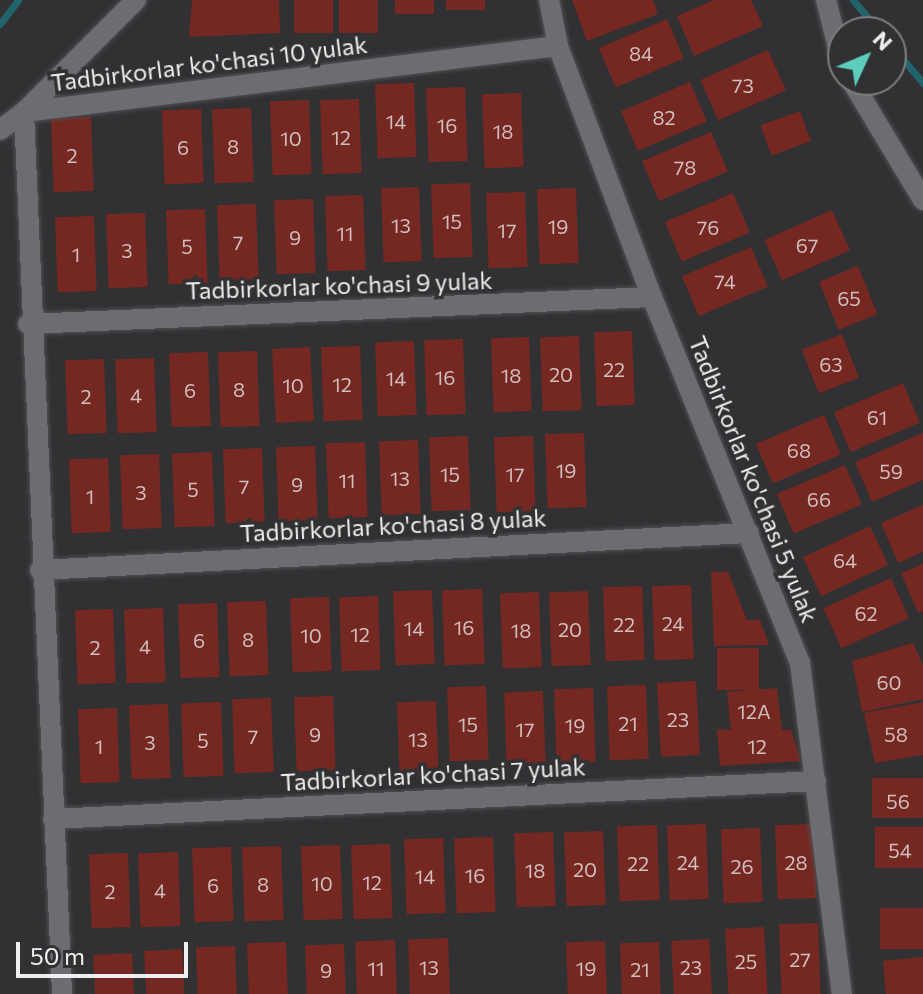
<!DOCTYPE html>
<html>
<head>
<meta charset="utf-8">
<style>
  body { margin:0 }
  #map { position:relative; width:923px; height:994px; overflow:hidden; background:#313134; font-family:Commissioner,sans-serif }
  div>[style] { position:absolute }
  .stream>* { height:7px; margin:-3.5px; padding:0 3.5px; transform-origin:3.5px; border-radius:3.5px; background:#22646b }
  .building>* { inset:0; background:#752822; transform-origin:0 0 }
  .roads { filter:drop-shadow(0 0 2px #505153) drop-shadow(0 0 2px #505153) }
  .street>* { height:20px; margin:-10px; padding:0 10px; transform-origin:10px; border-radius:10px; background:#6c6d70 }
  span { translate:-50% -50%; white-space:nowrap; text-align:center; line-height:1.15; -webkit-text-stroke:7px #313134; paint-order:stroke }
  .number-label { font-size:20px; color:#d0bdbc }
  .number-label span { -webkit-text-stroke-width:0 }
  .street-label { font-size:24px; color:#eeeff0 }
  .north { position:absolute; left:827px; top:16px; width:80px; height:80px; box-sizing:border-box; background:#313134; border:2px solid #7d7d7f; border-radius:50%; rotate:46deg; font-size:22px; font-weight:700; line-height:32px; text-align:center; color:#eeeff0 }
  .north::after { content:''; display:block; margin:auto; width:28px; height:36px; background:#5ccebb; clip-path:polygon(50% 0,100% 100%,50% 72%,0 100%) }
  .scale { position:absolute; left:16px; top:942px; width:172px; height:36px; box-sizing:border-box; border:4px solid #eeeff0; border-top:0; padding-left:10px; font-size:24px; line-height:28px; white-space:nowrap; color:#eeeff0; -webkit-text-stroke:6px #313134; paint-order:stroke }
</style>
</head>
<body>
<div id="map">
  <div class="stream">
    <div style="left:853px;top:0;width:42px;rotate:49.8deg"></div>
    <div style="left:0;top:24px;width:30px;rotate:-53deg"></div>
    <div style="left:891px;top:45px;width:50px;rotate:49.9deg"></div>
  </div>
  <div class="building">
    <div style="clip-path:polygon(192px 0,279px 0,280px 33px,189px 37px)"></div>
    <div style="left:294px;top:0;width:39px;height:33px"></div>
    <div style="left:339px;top:0;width:39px;height:33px"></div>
    <div style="left:395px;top:0;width:39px;height:14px"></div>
    <div style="left:446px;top:0;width:39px;height:10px"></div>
    <div style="clip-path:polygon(572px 0,653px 0,658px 14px,587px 41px)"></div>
    <div style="clip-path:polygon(714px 0,751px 0,763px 26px,694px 56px,677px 16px)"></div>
    <div style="left:667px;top:19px;width:43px;height:74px;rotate:67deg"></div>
    <div style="left:768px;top:50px;width:44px;height:74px;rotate:66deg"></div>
    <div style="left:690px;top:82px;width:43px;height:75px;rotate:67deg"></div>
    <div style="left:414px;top:83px;width:74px;height:39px;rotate:88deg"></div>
    <div style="left:465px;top:87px;width:74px;height:39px;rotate:88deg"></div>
    <div style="left:521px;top:93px;width:74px;height:39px;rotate:88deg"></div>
    <div style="left:359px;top:99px;width:74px;height:39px;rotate:88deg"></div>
    <div style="left:309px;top:100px;width:74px;height:39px;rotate:88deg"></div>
    <div style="left:251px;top:108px;width:74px;height:39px;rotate:88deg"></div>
    <div style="left:201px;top:109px;width:74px;height:39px;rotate:88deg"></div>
    <div style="left:800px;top:111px;width:32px;height:42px;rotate:70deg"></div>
    <div style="left:91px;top:117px;width:74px;height:40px;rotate:88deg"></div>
    <div style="left:711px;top:132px;width:43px;height:75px;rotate:67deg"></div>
    <div style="left:470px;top:183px;width:74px;height:39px;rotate:88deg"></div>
    <div style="left:419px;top:187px;width:74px;height:38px;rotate:88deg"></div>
    <div style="left:576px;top:188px;width:75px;height:39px;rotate:88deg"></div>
    <div style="left:525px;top:192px;width:75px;height:39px;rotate:88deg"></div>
    <div style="left:733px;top:193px;width:43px;height:74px;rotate:67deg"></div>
    <div style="left:363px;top:195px;width:75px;height:38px;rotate:88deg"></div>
    <div style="left:313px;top:199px;width:74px;height:39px;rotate:88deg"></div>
    <div style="left:256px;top:204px;width:75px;height:39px;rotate:88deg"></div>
    <div style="left:205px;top:209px;width:74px;height:39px;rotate:88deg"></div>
    <div style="left:832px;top:210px;width:44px;height:74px;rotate:66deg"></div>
    <div style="left:145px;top:213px;width:74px;height:39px;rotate:88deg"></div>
    <div style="left:94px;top:216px;width:75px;height:39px;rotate:88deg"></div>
    <div style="left:751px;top:247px;width:43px;height:75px;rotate:67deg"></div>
    <div style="left:858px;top:266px;width:52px;height:42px;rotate:68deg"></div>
    <div style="left:632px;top:331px;width:74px;height:38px;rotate:88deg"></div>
    <div style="left:842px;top:334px;width:47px;height:43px;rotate:69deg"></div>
    <div style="left:579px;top:336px;width:74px;height:39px;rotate:88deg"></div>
    <div style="left:529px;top:337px;width:74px;height:38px;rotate:88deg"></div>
    <div style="left:463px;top:339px;width:75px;height:39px;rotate:88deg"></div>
    <div style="left:414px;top:341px;width:74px;height:39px;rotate:88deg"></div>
    <div style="left:360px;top:346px;width:74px;height:39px;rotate:88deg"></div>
    <div style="left:310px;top:347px;width:74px;height:38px;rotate:87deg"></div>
    <div style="left:257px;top:351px;width:75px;height:39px;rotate:88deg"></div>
    <div style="left:208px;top:352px;width:74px;height:39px;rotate:88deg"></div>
    <div style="left:154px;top:358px;width:74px;height:39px;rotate:88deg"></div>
    <div style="left:104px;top:359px;width:74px;height:39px;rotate:88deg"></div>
    <div style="left:903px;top:383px;width:43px;height:75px;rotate:67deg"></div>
    <div style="left:824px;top:415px;width:43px;height:74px;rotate:67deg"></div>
    <div style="left:584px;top:433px;width:74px;height:39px;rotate:88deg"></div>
    <div style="clip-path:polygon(923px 433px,923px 480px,872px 502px,855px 462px)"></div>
    <div style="left:468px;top:436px;width:74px;height:39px;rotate:88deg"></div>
    <div style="left:533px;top:436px;width:75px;height:39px;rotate:88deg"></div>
    <div style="left:418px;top:440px;width:74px;height:39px;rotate:88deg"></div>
    <div style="left:365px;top:442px;width:75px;height:39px;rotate:88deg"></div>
    <div style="left:315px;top:446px;width:74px;height:39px;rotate:88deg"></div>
    <div style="left:262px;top:448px;width:74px;height:39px;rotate:88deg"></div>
    <div style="left:212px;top:452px;width:74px;height:40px;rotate:88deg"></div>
    <div style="left:159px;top:454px;width:74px;height:39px;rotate:88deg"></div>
    <div style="left:108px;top:458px;width:74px;height:39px;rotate:88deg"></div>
    <div style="left:845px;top:465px;width:43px;height:74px;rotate:67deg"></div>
    <div style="clip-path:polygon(923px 505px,923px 552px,898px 563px,881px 523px)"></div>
    <div style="left:870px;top:526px;width:43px;height:74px;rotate:65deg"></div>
    <div style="clip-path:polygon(923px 564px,923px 611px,918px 613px,901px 573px)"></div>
    <div style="clip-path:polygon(711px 572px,728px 572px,747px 620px,760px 620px,769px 645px,714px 646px)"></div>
    <div style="left:891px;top:578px;width:44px;height:74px;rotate:66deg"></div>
    <div style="left:691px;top:585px;width:74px;height:39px;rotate:88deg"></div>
    <div style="left:642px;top:586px;width:74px;height:39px;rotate:88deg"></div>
    <div style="left:482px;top:589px;width:75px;height:40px;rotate:88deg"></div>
    <div style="left:432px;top:590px;width:74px;height:39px;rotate:88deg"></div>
    <div style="left:588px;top:591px;width:74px;height:39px;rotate:88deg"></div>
    <div style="left:539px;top:592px;width:75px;height:39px;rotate:88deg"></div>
    <div style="left:378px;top:596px;width:74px;height:39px;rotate:88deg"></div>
    <div style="left:329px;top:597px;width:74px;height:39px;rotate:88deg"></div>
    <div style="left:266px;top:601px;width:74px;height:39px;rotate:88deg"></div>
    <div style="left:217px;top:603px;width:74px;height:39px;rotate:88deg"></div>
    <div style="left:163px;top:608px;width:74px;height:39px;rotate:88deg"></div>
    <div style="left:113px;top:609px;width:74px;height:38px;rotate:88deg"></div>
    <div style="clip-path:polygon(913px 643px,923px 665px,923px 699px,862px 712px,852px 661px)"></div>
    <div style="left:717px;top:648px;width:42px;height:42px"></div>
    <div style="left:696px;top:681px;width:74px;height:39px;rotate:87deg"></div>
    <div style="left:646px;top:685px;width:74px;height:39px;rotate:88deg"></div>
    <div style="left:486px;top:686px;width:74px;height:39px;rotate:88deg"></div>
    <div style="left:593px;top:688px;width:74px;height:39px;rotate:88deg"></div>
    <div style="clip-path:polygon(777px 688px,782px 730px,791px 730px,801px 761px,720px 766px,717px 729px,731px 730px,727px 692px)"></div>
    <div style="left:543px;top:691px;width:75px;height:39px;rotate:88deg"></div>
    <div style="left:333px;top:696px;width:74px;height:39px;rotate:88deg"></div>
    <div style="left:271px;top:698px;width:74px;height:39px;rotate:88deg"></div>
    <div style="left:436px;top:701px;width:74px;height:39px;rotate:88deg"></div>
    <div style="left:221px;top:702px;width:74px;height:40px;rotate:88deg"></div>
    <div style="clip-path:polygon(923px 702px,923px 755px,875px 763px,864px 713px)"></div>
    <div style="left:168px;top:704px;width:74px;height:39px;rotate:88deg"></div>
    <div style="left:117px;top:708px;width:74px;height:39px;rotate:88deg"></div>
    <div style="left:923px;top:778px;width:40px;height:51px;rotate:90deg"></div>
    <div style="left:706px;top:824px;width:75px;height:39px;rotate:88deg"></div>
    <div style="left:814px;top:824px;width:74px;height:39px;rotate:88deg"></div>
    <div style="left:657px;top:825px;width:75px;height:40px;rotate:88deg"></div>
    <div style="left:923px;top:827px;width:41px;height:48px;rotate:90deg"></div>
    <div style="left:760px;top:828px;width:74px;height:39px;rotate:88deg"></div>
    <div style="left:603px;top:831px;width:74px;height:39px;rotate:88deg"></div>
    <div style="left:553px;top:832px;width:74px;height:39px;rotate:88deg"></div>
    <div style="left:493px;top:837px;width:75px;height:39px;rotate:88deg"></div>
    <div style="left:443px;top:838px;width:75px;height:39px;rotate:88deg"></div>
    <div style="left:390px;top:844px;width:74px;height:39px;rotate:88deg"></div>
    <div style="left:340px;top:845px;width:74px;height:39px;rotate:88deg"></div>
    <div style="left:281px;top:846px;width:74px;height:39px;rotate:88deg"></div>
    <div style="left:231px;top:847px;width:74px;height:39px;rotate:88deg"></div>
    <div style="left:178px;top:852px;width:74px;height:40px;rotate:88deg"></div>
    <div style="left:128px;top:853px;width:74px;height:39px;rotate:88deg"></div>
    <div style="left:923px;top:908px;width:41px;height:43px;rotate:90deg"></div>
    <div style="left:818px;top:923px;width:71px;height:39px;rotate:88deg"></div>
    <div style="left:764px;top:927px;width:67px;height:39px;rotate:87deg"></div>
    <div style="left:448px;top:938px;width:56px;height:40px;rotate:88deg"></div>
    <div style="left:709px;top:939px;width:55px;height:38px;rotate:87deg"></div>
    <div style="left:395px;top:940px;width:54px;height:40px;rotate:88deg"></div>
    <div style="left:605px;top:941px;width:53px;height:39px;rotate:88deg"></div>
    <div style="left:286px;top:942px;width:52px;height:39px;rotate:88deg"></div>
    <div style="left:659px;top:942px;width:52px;height:39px;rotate:88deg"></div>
    <div style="left:344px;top:944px;width:50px;height:39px;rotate:88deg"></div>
    <div style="left:235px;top:946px;width:48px;height:39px;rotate:88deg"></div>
    <div style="left:182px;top:949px;width:45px;height:38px;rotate:87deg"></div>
    <div style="left:132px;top:953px;width:41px;height:39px;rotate:87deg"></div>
    <div style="clip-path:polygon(923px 957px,923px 994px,886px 994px,883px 961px)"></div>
  </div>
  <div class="roads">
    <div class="street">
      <div style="left:136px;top:0;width:158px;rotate:135deg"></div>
      <div style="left:24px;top:112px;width:538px;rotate:-7.05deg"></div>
      <div style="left:549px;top:0;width:47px;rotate:78.9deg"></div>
      <div style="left:558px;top:46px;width:268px;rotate:69.5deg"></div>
      <div style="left:652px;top:297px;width:395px;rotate:68deg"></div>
      <div style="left:800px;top:663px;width:334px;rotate:82.8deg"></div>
      <div style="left:826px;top:0;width:69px;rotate:75.8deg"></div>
      <div style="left:851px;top:80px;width:140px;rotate:59deg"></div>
      <div style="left:24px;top:112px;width:883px;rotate:87.53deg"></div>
      <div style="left:0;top:130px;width:30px;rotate:-37deg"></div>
      <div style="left:28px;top:324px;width:625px;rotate:-2.48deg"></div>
      <div style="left:40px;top:570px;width:710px;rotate:-2.99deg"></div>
      <div style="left:53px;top:819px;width:764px;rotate:-2.85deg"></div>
    </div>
  </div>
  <div class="number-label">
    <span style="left:641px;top:53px">84</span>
    <span style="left:743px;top:85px">73</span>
    <span style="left:664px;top:117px">82</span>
    <span style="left:396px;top:121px">14</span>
    <span style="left:447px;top:125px">16</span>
    <span style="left:503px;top:131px">18</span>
    <span style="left:341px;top:137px">12</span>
    <span style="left:291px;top:138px">10</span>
    <span style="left:233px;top:146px">8</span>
    <span style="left:183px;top:147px">6</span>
    <span style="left:72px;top:155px">2</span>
    <span style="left:685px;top:167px">78</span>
    <span style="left:452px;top:221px">15</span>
    <span style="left:401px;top:225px">13</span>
    <span style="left:558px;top:226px">19</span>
    <span style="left:708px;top:227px">76</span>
    <span style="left:507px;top:230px">17</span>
    <span style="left:345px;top:233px">11</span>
    <span style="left:295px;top:237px">9</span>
    <span style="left:238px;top:242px">7</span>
    <span style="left:807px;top:245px">67</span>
    <span style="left:187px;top:246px">5</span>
    <span style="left:127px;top:250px">3</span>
    <span style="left:76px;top:254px">1</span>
    <span style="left:725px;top:281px">74</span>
    <span style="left:849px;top:298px">65</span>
    <span style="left:831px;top:364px">63</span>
    <span style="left:614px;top:369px">22</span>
    <span style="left:561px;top:374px">20</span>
    <span style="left:511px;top:375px">18</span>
    <span style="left:445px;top:377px">16</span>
    <span style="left:396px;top:378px">14</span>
    <span style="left:342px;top:384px">12</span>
    <span style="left:293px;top:385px">10</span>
    <span style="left:239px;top:389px">8</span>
    <span style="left:190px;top:390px">6</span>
    <span style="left:136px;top:395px">4</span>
    <span style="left:86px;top:396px">2</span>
    <span style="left:877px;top:417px">61</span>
    <span style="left:799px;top:450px">68</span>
    <span style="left:566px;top:470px">19</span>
    <span style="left:891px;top:471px">59</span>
    <span style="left:450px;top:474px">15</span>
    <span style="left:515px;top:474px">17</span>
    <span style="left:400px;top:478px">13</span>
    <span style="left:347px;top:480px">11</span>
    <span style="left:297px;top:484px">9</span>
    <span style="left:244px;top:486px">7</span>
    <span style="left:193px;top:489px">5</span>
    <span style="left:141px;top:492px">3</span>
    <span style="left:90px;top:496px">1</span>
    <span style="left:819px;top:499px">66</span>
    <span style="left:845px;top:560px">64</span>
    <span style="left:866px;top:613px">62</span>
    <span style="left:673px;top:623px">24</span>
    <span style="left:624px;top:624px">22</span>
    <span style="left:464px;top:627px">16</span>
    <span style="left:414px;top:628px">14</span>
    <span style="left:570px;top:629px">20</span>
    <span style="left:521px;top:630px">18</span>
    <span style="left:360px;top:634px">12</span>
    <span style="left:311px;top:635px">10</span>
    <span style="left:248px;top:639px">8</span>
    <span style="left:199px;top:640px">6</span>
    <span style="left:145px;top:646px">4</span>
    <span style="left:95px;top:647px">2</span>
    <span style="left:889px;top:682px">60</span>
    <span style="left:754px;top:711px">12А</span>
    <span style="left:678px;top:719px">23</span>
    <span style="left:628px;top:723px">21</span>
    <span style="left:468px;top:724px">15</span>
    <span style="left:575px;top:725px">19</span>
    <span style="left:525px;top:729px">17</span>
    <span style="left:315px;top:734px">9</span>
    <span style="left:896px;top:734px">58</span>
    <span style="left:253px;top:736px">7</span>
    <span style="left:418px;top:739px">13</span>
    <span style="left:203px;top:740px">5</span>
    <span style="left:150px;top:742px">3</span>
    <span style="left:99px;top:746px">1</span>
    <span style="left:757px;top:746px">12</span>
    <span style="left:898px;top:801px">56</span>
    <span style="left:900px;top:850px">54</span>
    <span style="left:688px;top:862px">24</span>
    <span style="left:796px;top:862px">28</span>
    <span style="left:638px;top:863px">22</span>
    <span style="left:742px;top:866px">26</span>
    <span style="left:585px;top:869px">20</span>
    <span style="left:535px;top:870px">18</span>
    <span style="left:475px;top:875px">16</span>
    <span style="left:425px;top:876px">14</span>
    <span style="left:372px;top:882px">12</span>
    <span style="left:322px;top:883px">10</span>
    <span style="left:263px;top:884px">8</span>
    <span style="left:213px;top:885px">6</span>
    <span style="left:160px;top:890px">4</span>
    <span style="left:110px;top:891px">2</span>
    <span style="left:800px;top:959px">27</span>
    <span style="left:746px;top:961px">25</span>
    <span style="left:429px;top:967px">13</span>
    <span style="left:691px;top:967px">23</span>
    <span style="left:376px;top:968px">11</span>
    <span style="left:586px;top:968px">19</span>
    <span style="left:640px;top:969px">21</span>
    <span style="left:326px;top:970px">9</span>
  </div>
  <div class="street-label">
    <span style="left:209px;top:63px;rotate:-7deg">Tadbirkorlar ko'chasi 10 yulak</span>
    <span style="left:339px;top:285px;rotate:-2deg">Tadbirkorlar ko'chasi 9 yulak</span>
    <span style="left:754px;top:479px;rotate:68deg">Tadbirkorlar ko'chasi 5 yulak</span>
    <span style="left:393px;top:525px;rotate:-3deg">Tadbirkorlar ko'chasi 8 yulak</span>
    <span style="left:433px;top:774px;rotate:-3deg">Tadbirkorlar ko'chasi 7 yulak</span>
  </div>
  <div class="north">N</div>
  <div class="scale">50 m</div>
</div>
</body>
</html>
